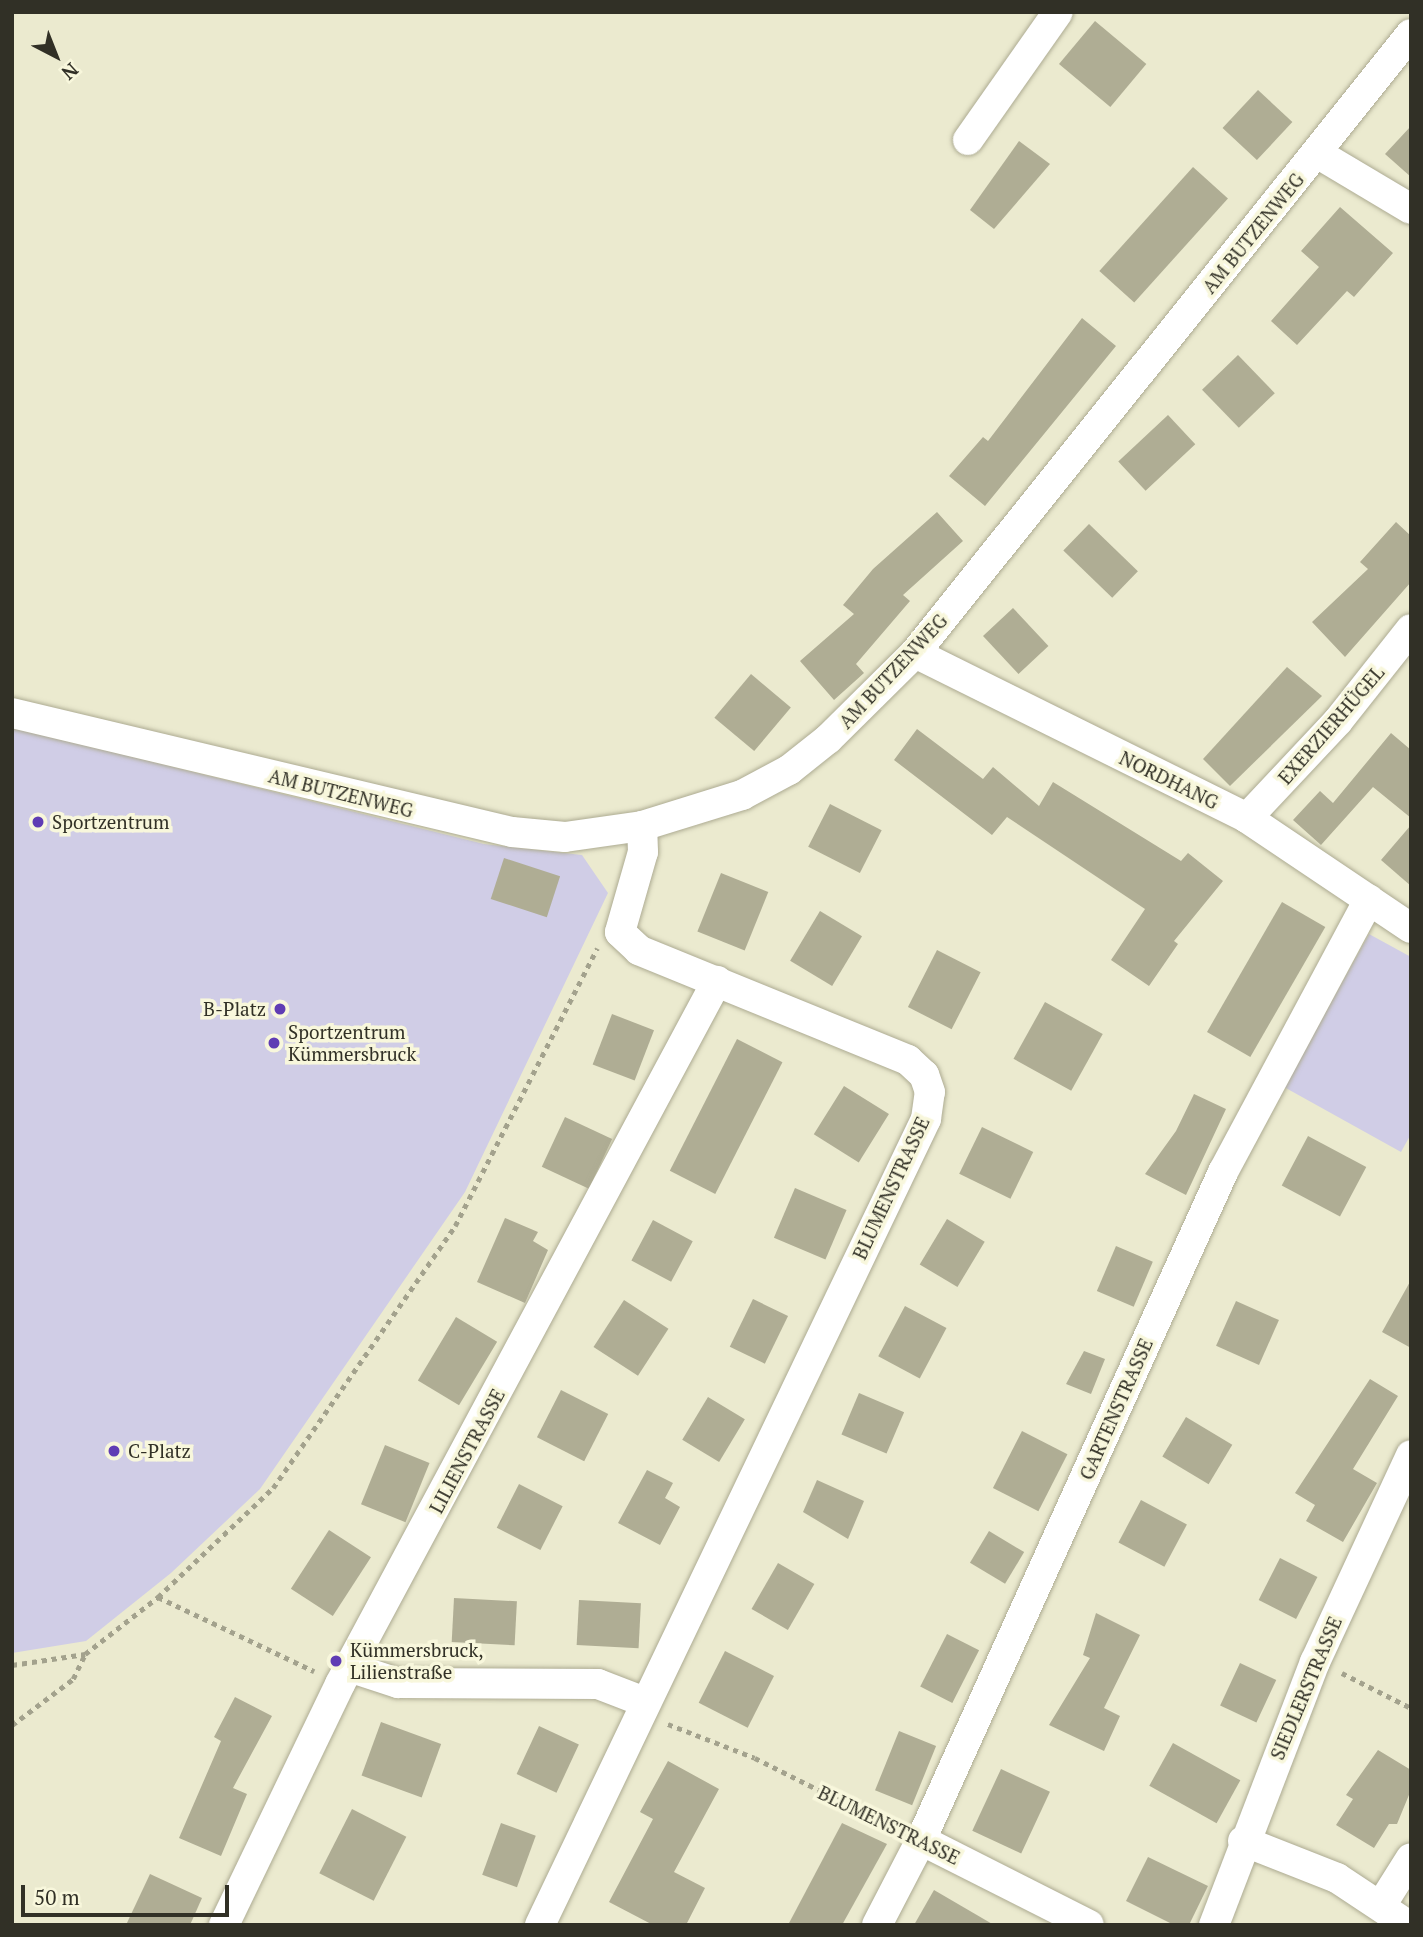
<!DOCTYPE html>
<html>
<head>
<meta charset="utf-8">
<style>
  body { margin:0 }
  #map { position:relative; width:1423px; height:1937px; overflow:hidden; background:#ebeacf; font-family:"PT Serif",serif }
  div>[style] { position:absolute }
  .green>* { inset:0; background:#d0cde6 }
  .building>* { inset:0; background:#afad94; transform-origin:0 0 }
  .path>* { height:4.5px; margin-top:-2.25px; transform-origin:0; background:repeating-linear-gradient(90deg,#a3a28d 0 5px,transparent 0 10px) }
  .roads { filter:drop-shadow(0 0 2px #adab92) drop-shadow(0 0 2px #adab92) }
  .minor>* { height:30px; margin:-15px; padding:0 15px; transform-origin:15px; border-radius:15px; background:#fff }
  .dots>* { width:19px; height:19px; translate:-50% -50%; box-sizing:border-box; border:4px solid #f8f7dc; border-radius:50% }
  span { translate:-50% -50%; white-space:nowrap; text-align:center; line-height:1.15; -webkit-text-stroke:7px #f8f7dc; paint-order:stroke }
  .street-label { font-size:19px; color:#313026 }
  .poi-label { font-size:19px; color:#313026 }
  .left { translate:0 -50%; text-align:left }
  .right { translate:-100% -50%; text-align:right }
  .frame { position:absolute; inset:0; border:14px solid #313026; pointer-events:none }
  .north { position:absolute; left:21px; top:21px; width:70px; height:70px; -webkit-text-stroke:5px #f8f7dc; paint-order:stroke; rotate:138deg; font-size:19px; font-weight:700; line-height:28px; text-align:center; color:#313026 }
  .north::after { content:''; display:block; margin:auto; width:24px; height:32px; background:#313026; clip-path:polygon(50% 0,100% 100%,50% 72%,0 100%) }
  .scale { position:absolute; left:21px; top:1885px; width:208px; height:32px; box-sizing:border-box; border:4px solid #313026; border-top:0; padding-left:9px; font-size:21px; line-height:24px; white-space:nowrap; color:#313026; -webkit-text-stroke:5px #f8f7dc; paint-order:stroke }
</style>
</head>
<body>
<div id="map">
  <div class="green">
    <div style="clip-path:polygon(12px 727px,484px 844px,582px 855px,608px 893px,465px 1192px,260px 1489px,171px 1573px,86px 1641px,12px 1653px)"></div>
    <div style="clip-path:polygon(1369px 934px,1411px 957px,1411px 1134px,1401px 1152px,1284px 1087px)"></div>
  </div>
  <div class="building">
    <div style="left:1095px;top:21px;width:67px;height:56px;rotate:40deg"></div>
    <div style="left:1258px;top:90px;width:47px;height:52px;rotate:43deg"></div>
    <div style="clip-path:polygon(1411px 126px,1411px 177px,1385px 154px)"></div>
    <div style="clip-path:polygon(1019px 141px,1050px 164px,994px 229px,970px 210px)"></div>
    <div style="left:1193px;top:167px;width:47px;height:140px;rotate:42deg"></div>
    <div style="clip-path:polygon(1340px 207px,1393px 253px,1354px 297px,1347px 291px,1297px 345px,1271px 321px,1319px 267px,1301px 251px)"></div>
    <div style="clip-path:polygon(1082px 318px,1116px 346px,985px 506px,949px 476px,983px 437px,988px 441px)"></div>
    <div style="left:1238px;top:355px;width:53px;height:50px;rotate:46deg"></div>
    <div style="left:1168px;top:415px;width:40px;height:68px;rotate:47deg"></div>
    <div style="clip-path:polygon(937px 512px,963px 541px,903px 595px,910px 601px,856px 664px,864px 673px,834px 700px,800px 661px,854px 614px,843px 605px,873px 569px)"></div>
    <div style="clip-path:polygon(1396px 522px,1411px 536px,1411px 582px,1345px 657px,1312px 622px,1368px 569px,1360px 562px)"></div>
    <div style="left:1089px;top:524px;width:68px;height:37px;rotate:44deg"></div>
    <div style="left:1013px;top:608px;width:52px;height:41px;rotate:47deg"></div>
    <div style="clip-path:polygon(1287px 667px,1322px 696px,1230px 786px,1203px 759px)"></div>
    <div style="left:751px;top:674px;width:52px;height:57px;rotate:40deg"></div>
    <div style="clip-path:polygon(917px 729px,983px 779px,993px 767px,1039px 806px,1053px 782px,1181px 861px,1188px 853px,1223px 881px,1174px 941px,1178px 944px,1149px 986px,1111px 960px,1145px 909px,1007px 817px,992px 835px,894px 760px)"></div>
    <div style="clip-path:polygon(1391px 733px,1411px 750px,1411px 818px,1373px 787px,1321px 845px,1293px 820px,1320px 791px,1333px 803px)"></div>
    <div style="left:830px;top:804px;width:58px;height:48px;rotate:27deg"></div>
    <div style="clip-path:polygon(1411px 825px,1411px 886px,1381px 860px)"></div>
    <div style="left:504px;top:858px;width:59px;height:43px;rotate:18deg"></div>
    <div style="left:721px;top:873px;width:51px;height:63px;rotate:22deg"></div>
    <div style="left:1282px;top:902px;width:50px;height:150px;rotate:30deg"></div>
    <div style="left:820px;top:911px;width:49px;height:58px;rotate:31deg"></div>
    <div style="left:937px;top:950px;width:49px;height:64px;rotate:27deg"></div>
    <div style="left:1045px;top:1002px;width:66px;height:65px;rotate:29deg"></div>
    <div style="left:612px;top:1014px;width:45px;height:54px;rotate:21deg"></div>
    <div style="left:737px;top:1039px;width:51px;height:148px;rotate:27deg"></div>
    <div style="left:844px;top:1086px;width:53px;height:57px;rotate:32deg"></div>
    <div style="clip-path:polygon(1194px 1094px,1226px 1109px,1186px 1195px,1145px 1174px,1176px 1131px)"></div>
    <div style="left:565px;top:1117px;width:52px;height:55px;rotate:25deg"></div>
    <div style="left:982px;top:1127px;width:57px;height:52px;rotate:26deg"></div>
    <div style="left:1308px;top:1136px;width:66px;height:56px;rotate:28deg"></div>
    <div style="left:795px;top:1188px;width:56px;height:54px;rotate:23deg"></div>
    <div style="clip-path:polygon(505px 1218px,538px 1232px,533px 1241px,548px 1250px,525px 1303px,477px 1282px)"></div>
    <div style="left:947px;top:1219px;width:44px;height:53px;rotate:31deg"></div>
    <div style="left:653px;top:1220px;width:45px;height:46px;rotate:28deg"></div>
    <div style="left:1116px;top:1246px;width:40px;height:49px;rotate:23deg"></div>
    <div style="clip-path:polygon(1411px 1280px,1411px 1348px,1382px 1332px)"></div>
    <div style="left:753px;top:1299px;width:39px;height:53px;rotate:26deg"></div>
    <div style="left:624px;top:1300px;width:53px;height:56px;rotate:33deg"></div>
    <div style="left:1236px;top:1301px;width:47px;height:49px;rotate:24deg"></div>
    <div style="left:905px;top:1306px;width:47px;height:57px;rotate:28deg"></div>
    <div style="left:456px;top:1317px;width:48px;height:74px;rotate:31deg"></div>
    <div style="clip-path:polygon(1084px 1351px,1105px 1359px,1091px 1394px,1066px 1384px)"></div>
    <div style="clip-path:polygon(1370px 1379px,1398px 1396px,1353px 1469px,1377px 1483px,1343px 1542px,1306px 1521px,1315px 1505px,1295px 1493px)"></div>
    <div style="left:561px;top:1390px;width:53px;height:53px;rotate:27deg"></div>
    <div style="left:859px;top:1393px;width:49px;height:45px;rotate:23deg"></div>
    <div style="left:708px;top:1397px;width:43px;height:50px;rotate:31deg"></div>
    <div style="left:1186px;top:1417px;width:54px;height:46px;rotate:31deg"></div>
    <div style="left:1022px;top:1431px;width:51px;height:64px;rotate:27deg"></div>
    <div style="left:385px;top:1445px;width:48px;height:64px;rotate:22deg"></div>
    <div style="clip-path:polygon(647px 1470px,673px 1483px,665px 1498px,680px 1507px,660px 1545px,618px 1523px)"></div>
    <div style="clip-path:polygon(817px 1480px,864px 1501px,848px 1539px,803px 1512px)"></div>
    <div style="left:519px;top:1484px;width:49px;height:49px;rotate:27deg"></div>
    <div style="left:1141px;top:1500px;width:52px;height:48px;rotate:28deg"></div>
    <div style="left:329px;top:1530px;width:50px;height:70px;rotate:33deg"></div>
    <div style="left:989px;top:1531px;width:41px;height:37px;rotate:31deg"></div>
    <div style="left:1280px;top:1558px;width:42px;height:47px;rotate:27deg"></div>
    <div style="left:778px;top:1563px;width:42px;height:53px;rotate:30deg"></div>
    <div style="left:454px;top:1598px;width:63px;height:44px;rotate:3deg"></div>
    <div style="left:579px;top:1600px;width:62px;height:45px;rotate:3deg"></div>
    <div style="clip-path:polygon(1096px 1613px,1140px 1635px,1104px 1708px,1120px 1716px,1104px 1751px,1049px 1725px,1090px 1658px,1083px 1655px)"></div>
    <div style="left:947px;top:1634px;width:36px;height:59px;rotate:27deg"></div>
    <div style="left:725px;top:1651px;width:55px;height:58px;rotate:27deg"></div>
    <div style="left:1240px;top:1663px;width:40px;height:47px;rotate:25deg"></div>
    <div style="clip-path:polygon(235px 1697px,272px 1716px,233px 1788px,247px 1794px,221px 1856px,179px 1838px,221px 1741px,214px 1737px)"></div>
    <div style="left:381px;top:1722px;width:64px;height:57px;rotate:20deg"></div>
    <div style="left:539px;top:1726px;width:44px;height:53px;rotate:25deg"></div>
    <div style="left:899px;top:1731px;width:40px;height:64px;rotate:22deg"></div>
    <div style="left:1173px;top:1743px;width:77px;height:49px;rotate:29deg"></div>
    <div style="clip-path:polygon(1378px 1750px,1411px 1770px,1411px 1790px,1397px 1824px,1389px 1824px,1374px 1848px,1336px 1825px,1353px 1799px,1346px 1795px)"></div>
    <div style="clip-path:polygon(668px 1761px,719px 1789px,674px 1872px,705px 1888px,686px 1925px,653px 1925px,609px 1902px,653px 1819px,640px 1812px)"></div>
    <div style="left:1001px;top:1769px;width:54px;height:68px;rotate:25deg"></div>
    <div style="left:352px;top:1809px;width:61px;height:72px;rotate:27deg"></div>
    <div style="left:501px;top:1823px;width:37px;height:55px;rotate:20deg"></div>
    <div style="clip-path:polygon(842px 1823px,887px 1844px,842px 1925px,788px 1925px)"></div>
    <div style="clip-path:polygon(1148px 1857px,1208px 1886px,1189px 1925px,1174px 1925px,1126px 1901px)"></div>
    <div style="clip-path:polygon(150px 1874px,202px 1898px,190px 1925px,126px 1925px)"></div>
    <div style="clip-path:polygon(934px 1890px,994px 1925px,914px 1925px)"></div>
  </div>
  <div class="path">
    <div style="left:158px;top:1597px;width:173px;rotate:25.4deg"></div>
    <div style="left:12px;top:1665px;width:74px;rotate:-8.6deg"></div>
    <div style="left:85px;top:1654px;width:93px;rotate:-38deg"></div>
    <div style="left:158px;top:1597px;width:158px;rotate:-43.5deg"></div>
    <div style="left:273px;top:1488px;width:319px;rotate:-55.2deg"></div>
    <div style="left:455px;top:1226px;width:312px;rotate:-62.9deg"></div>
    <div style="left:1342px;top:1673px;width:77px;rotate:26.9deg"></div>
    <div style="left:668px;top:1724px;width:93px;rotate:21.3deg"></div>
    <div style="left:755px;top:1758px;width:157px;rotate:26.6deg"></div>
    <div style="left:12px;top:1725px;width:76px;rotate:-37deg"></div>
    <div style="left:73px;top:1679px;width:28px;rotate:-64deg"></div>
  </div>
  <div class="roads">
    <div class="minor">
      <div style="left:968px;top:140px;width:156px;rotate:-54.9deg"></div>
      <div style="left:1317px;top:153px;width:109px;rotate:30.8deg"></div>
      <div style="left:915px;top:653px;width:371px;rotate:26.4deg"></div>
      <div style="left:1247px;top:818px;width:197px;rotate:33.9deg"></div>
      <div style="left:12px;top:713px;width:514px;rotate:13.39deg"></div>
      <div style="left:512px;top:832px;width:53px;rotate:5.4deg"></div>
      <div style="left:565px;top:837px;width:78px;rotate:-8.1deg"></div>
      <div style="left:642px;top:826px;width:105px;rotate:-17.2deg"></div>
      <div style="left:742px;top:795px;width:53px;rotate:-28deg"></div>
      <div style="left:789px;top:770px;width:50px;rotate:-38.5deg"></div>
      <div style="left:828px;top:739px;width:122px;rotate:-44.7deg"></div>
      <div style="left:915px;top:653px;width:793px;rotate:-51.3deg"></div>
      <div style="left:1247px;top:818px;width:133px;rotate:-46.8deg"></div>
      <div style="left:1338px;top:721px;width:117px;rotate:-51.6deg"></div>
      <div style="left:349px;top:1667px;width:52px;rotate:18.1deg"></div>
      <div style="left:398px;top:1683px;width:200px;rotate:0.3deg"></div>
      <div style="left:598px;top:1684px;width:50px;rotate:21deg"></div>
      <div style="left:921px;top:1840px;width:188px;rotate:26.8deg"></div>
      <div style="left:1243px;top:1841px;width:101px;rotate:21.5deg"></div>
      <div style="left:1337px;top:1878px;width:85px;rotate:33.5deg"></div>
      <div style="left:1382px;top:1904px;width:54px;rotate:-57.8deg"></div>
      <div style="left:224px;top:1925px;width:267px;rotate:-64.3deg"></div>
      <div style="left:340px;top:1684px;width:798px;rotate:-61.8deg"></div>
      <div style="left:540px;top:1925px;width:894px;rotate:-64.41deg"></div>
      <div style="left:926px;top:1119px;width:27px;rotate:-82deg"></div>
      <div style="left:930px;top:1092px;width:18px;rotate:-109deg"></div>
      <div style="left:924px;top:1075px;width:22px;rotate:-137deg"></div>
      <div style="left:908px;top:1060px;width:291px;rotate:-157.8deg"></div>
      <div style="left:639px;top:950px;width:26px;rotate:-137deg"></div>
      <div style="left:620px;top:932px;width:83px;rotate:-74deg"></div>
      <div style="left:643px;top:852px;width:26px;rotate:-92deg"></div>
      <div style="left:877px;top:1925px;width:96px;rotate:-62.6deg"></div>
      <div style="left:921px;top:1840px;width:733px;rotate:-65.67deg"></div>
      <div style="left:1223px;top:1172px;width:309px;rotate:-61.8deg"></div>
      <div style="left:1214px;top:1925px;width:282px;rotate:-69deg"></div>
      <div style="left:1315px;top:1662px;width:228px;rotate:-65.1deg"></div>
    </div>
  </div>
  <div class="dots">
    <div style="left:38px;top:822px;background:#5f3cb4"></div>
    <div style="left:280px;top:1009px;background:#5f3cb4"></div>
    <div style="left:274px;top:1043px;background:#5f3cb4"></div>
    <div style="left:114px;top:1451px;background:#5f3cb4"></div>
    <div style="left:336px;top:1661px;background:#5f3cb4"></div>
  </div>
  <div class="street-label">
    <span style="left:1253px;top:233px;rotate:-51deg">AM BUTZENWEG</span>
    <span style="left:893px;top:671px;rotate:-47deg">AM BUTZENWEG</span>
    <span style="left:1331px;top:725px;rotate:-49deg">EXERZIERHÜGEL</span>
    <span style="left:1169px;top:780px;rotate:26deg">NORDHANG</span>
    <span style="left:341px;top:793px;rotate:14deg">AM BUTZENWEG</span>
    <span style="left:891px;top:1188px;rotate:-65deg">BLUMENSTRASSE</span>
    <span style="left:1116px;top:1409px;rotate:-66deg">GARTENSTRASSE</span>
    <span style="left:467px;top:1451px;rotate:-62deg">LILIENSTRASSE</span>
    <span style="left:1306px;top:1688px;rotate:-67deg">SIEDLERSTRASSE</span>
    <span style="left:889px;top:1825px;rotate:26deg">BLUMENSTRASSE</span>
  </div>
  <div class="poi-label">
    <span class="left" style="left:52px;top:822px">Sportzentrum</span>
    <span class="right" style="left:266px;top:1009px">B-Platz</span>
    <span class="left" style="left:288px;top:1043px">Sportzentrum<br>Kümmersbruck</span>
    <span class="left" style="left:128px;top:1451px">C-Platz</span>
    <span class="left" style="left:350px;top:1661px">Kümmersbruck,<br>Lilienstraße</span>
  </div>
  <div class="frame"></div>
  <div class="north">N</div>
  <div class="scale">50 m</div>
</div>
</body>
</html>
